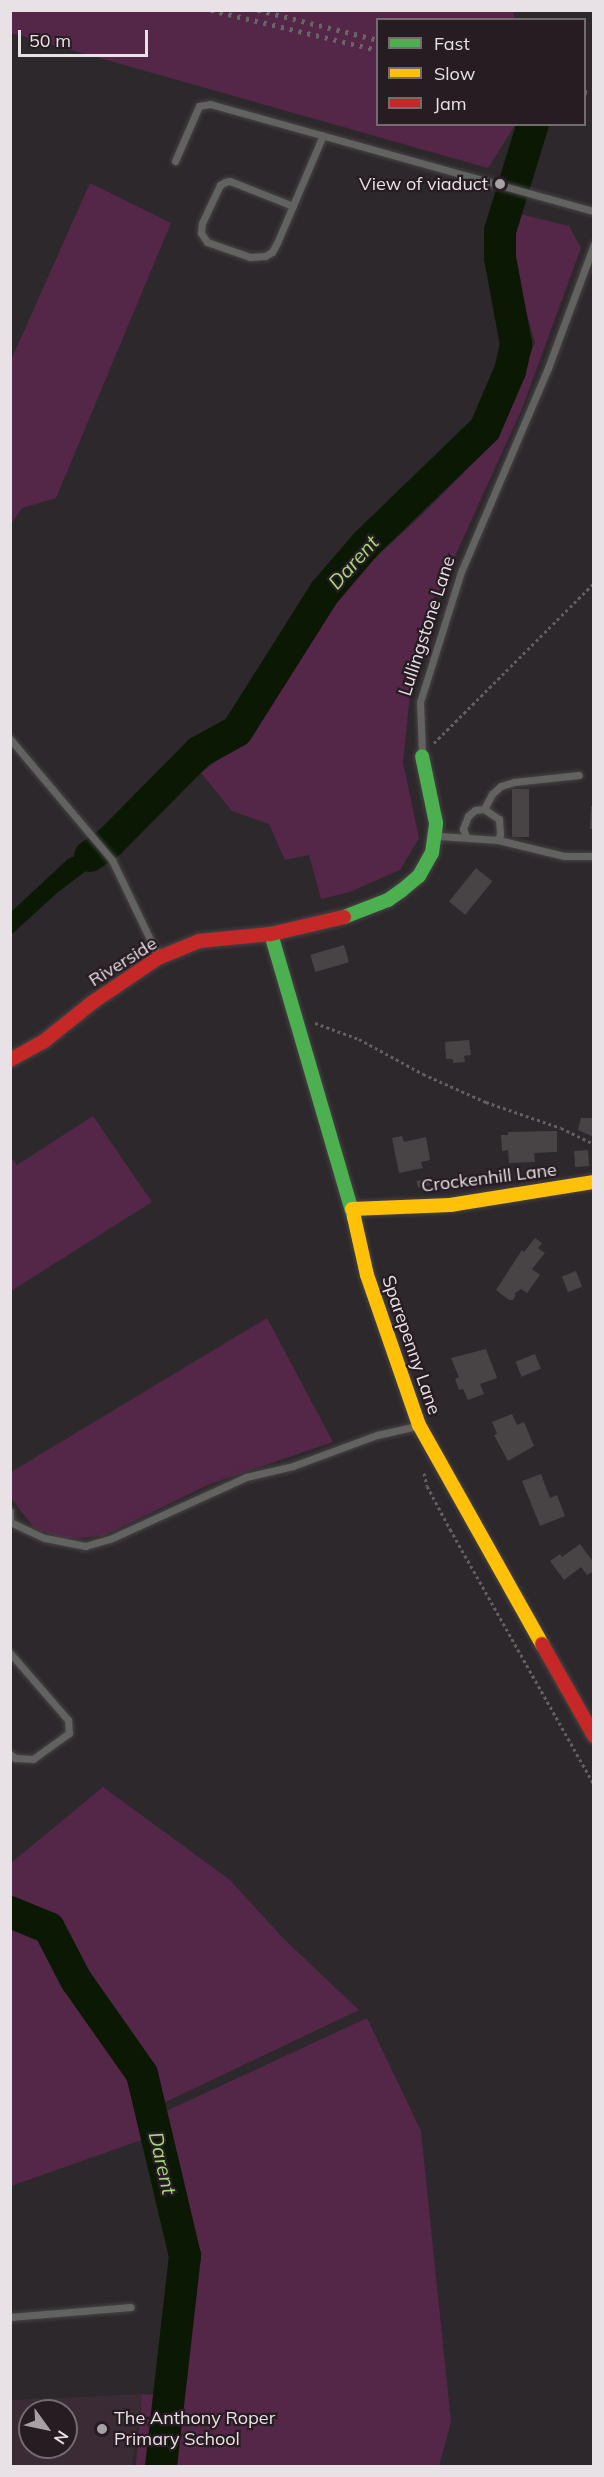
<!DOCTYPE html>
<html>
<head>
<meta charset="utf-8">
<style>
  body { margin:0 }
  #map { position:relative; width:604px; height:2477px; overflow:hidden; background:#2d282b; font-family:Mulish,sans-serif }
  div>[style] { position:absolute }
  .built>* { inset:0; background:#3a2b35 }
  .green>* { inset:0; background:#542647; transform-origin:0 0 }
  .water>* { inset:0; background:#0a1804 }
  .river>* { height:32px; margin:-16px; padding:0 16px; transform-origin:16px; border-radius:16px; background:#0a1804 }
  .building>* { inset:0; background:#484446; transform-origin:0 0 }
  .path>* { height:3px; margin-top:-1.5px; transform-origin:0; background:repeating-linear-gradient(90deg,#626061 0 3px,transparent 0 6px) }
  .roads { filter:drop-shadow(0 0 2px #464345) drop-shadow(0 0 2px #464345) }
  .lane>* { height:7px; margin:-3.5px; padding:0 3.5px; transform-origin:3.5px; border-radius:3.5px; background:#626261 }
  .fast>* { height:14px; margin:-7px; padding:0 7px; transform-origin:7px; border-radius:7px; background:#4caf50 }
  .slow>* { height:14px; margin:-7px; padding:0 7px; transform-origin:7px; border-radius:7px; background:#ffc107 }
  .jam>* { height:14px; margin:-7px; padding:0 7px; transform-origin:7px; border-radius:7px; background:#c62828 }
  .rail>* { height:4.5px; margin-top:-2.25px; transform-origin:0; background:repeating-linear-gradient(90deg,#686566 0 3px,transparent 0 9px) }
  .dots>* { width:16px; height:16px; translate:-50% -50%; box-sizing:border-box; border:3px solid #261c22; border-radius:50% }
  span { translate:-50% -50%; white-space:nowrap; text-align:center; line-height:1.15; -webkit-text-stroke:4.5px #261c22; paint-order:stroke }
  .poi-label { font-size:18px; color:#e8e1e5 }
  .right { translate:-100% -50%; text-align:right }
  .left { translate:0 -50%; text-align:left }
  .street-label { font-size:18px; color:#e8e1e5 }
  .water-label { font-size:20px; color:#a7d67d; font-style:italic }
  .frame { position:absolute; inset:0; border:12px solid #e8e1e5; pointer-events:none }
  .legend { position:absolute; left:376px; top:18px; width:210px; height:108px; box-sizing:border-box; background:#261c22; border:2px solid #746b70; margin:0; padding:8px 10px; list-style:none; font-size:18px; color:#e8e1e5 }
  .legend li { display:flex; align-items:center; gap:12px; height:30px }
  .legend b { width:30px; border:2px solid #746b70 }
  .north { position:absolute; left:18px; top:2399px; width:60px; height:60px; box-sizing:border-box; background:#261c22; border:2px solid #746b70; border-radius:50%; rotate:123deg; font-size:16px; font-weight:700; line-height:24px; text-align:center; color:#e8e1e5 }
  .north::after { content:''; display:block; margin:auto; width:21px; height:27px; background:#a7a0a4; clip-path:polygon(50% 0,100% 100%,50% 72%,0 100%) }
  .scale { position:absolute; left:18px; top:30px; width:130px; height:27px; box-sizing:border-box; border:3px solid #e8e1e5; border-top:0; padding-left:8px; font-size:18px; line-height:21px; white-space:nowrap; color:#e8e1e5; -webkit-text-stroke:4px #261c22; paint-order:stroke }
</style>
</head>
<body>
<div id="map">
  <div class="built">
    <div style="clip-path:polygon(evenodd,142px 2394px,132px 2466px,11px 2466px,10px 2400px,142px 2394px,30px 2411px,66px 2411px,66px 2447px,30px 2447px,30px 2411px)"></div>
  </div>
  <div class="green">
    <div style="clip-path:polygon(10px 11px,513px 11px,515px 19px,378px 20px,378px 124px,515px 125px,488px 168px,11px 33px)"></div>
    <div style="clip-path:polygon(90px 183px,171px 223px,56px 498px,22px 508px,11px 524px,11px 360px)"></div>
    <div style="clip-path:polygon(516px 213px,569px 226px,581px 248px,522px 409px,435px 600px,410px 695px,403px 763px,419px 838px,400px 870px,350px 892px,321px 899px,309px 855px,285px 860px,269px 824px,232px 811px,201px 773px,250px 735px,332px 598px,426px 511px,493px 443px,535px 343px,508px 245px)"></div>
    <div style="clip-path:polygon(93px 1116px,152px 1202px,11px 1291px,11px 1157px,17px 1165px)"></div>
    <div style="clip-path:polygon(267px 1318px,333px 1442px,210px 1484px,103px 1536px,65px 1539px,34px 1528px,11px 1498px,11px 1472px)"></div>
    <div style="clip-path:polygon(103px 1787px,230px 1880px,284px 1939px,359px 2010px,159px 2105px,152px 2073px,80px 1973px,56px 1926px,11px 1906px,11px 1863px)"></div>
    <div style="clip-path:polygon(11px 1919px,46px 1934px,71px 1985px,137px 2079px,150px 2137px,11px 2186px)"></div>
    <div style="clip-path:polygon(367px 2018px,421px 2131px,451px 2422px,439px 2466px,169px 2466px,195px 2258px,160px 2114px)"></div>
    <div style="left:142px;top:2394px;width:32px;height:73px;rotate:5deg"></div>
  </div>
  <div class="water">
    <div style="clip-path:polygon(521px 125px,544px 125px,508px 245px,484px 250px)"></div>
    <div style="clip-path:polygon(116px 823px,125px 836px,113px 850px,57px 893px,11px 935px,11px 912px,68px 859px,93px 848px,103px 839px)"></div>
  </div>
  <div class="river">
    <div style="left:90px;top:856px;width:24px;rotate:-35deg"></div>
    <div style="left:110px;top:842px;width:127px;rotate:-45.3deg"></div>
    <div style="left:199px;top:752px;width:43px;rotate:-28.9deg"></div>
    <div style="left:237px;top:731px;width:165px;rotate:-57.7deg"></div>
    <div style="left:325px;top:592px;width:63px;rotate:-49.5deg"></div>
    <div style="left:366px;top:544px;width:165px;rotate:-44deg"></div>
    <div style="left:485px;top:429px;width:63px;rotate:-66.7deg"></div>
    <div style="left:510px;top:371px;width:28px;rotate:-77deg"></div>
    <div style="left:516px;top:344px;width:87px;rotate:-100.5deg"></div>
    <div style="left:500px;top:258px;width:27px;rotate:-90deg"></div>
    <div style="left:500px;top:231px;width:112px;rotate:-72.9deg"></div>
    <div style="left:10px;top:1912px;width:42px;rotate:22.3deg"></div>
    <div style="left:49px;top:1928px;width:59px;rotate:62.6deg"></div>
    <div style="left:76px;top:1980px;width:115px;rotate:54.9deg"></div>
    <div style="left:142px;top:2074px;width:187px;rotate:76.7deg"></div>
    <div style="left:185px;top:2256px;width:211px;rotate:96.5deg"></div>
  </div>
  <div class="building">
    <div style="left:512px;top:789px;width:17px;height:48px"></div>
    <div style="clip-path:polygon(591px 806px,594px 806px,594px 829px,590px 829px)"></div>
    <div style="left:476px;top:868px;width:21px;height:43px;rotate:39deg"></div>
    <div style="left:344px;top:945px;width:18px;height:35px;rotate:74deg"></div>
    <div style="clip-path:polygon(469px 1040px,471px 1055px,464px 1056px,465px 1062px,453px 1063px,453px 1059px,446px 1059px,445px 1042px)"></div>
    <div style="clip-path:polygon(581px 1118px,594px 1118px,594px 1137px,578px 1130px)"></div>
    <div style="clip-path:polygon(557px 1131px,557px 1152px,534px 1153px,535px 1162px,509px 1163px,508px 1150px,502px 1151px,501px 1135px,508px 1135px,508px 1132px)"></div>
    <div style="clip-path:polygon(402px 1136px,404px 1142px,426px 1137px,430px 1160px,421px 1162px,423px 1168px,399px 1173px,392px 1138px)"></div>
    <div style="left:588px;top:1150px;width:16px;height:14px;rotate:86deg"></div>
    <div style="left:428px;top:1178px;width:7px;height:12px;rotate:74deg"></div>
    <div style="clip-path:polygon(535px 1238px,542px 1243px,538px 1248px,545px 1253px,532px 1269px,540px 1275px,527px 1293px,521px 1289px,514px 1294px,516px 1295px,513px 1300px,509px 1300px,496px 1290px,522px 1250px,524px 1252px)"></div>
    <div style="left:576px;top:1271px;width:17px;height:15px;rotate:69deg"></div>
    <div style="clip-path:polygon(486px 1349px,497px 1378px,480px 1384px,484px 1394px,468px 1400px,463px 1389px,459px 1390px,455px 1379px,459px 1377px,451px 1358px)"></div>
    <div style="left:535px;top:1354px;width:16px;height:21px;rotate:68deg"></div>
    <div style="clip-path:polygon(512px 1414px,517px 1425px,524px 1422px,534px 1446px,508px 1461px,494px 1435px,497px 1434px,492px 1422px)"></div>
    <div style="clip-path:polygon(541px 1474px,550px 1498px,557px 1495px,565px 1516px,540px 1526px,522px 1481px)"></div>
    <div style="clip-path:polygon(580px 1544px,594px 1563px,594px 1571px,587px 1575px,581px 1567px,564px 1580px,550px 1561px,560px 1554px,562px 1557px)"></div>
  </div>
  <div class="path">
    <div style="left:434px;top:743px;width:226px;rotate:-45deg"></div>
    <div style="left:315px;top:1023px;width:47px;rotate:20deg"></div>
    <div style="left:359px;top:1039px;width:73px;rotate:28.7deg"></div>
    <div style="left:423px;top:1074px;width:69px;rotate:24deg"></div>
    <div style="left:486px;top:1102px;width:79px;rotate:19.1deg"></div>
    <div style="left:561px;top:1128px;width:37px;rotate:26deg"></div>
    <div style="left:424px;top:1473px;width:13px;rotate:77deg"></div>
    <div style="left:427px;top:1486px;width:49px;rotate:61.9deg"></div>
    <div style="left:450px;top:1529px;width:294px;rotate:60.6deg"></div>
    <div style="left:10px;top:2029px;width:1px"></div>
  </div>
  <div class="roads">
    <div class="lane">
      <div style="left:175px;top:161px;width:60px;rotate:-66.4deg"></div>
      <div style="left:199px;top:106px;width:11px;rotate:-10deg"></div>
      <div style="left:210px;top:104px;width:399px;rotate:15.6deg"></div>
      <div style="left:293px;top:206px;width:68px;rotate:-158.4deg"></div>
      <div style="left:230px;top:181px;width:5px;rotate:169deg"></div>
      <div style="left:225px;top:182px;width:6px;rotate:149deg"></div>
      <div style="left:220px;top:185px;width:42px;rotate:115.3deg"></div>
      <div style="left:202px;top:223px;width:10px;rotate:96deg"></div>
      <div style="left:201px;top:233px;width:11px;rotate:56deg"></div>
      <div style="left:207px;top:242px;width:46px;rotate:19.2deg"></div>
      <div style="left:250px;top:257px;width:15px;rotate:-4deg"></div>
      <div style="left:265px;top:256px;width:8px;rotate:-30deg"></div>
      <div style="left:272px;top:252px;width:10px;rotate:-61deg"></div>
      <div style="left:277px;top:243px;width:117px;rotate:-66.9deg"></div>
      <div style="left:10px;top:739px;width:158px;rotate:49.9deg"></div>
      <div style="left:112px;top:860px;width:106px;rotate:64.4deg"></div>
      <div style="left:422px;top:753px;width:51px;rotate:-92.2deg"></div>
      <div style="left:420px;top:702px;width:136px;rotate:-72.5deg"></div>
      <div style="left:461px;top:572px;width:222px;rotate:-66.9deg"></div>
      <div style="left:548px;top:368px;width:132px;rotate:-69.6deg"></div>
      <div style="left:484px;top:809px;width:17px;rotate:-62deg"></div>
      <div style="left:492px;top:794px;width:12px;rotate:-42deg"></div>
      <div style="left:501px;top:786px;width:14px;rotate:-17deg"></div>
      <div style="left:514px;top:782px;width:65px;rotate:-6.1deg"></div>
      <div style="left:439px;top:836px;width:59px;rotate:3.9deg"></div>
      <div style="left:498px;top:840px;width:68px;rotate:13.6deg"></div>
      <div style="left:564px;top:856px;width:30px"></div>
      <div style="left:466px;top:836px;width:8px;rotate:-113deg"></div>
      <div style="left:463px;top:829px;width:14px;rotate:-69deg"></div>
      <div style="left:468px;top:816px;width:9px;rotate:-41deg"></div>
      <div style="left:475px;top:810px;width:9px;rotate:-6deg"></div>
      <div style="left:484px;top:809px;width:18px;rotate:34deg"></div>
      <div style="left:499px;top:819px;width:15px;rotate:86deg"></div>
      <div style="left:500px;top:834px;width:6px;rotate:108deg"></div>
      <div style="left:10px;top:1511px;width:10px;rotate:90deg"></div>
      <div style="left:10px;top:1522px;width:38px;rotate:25deg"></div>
      <div style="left:45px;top:1538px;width:41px;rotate:11.3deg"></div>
      <div style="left:85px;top:1546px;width:26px;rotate:-16deg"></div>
      <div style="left:110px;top:1539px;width:149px;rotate:-24.5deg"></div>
      <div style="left:246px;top:1477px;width:48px;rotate:-13.2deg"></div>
      <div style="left:293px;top:1466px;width:90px;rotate:-20.3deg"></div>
      <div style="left:377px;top:1435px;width:41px;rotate:-12.7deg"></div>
      <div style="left:10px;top:1653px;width:89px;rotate:49.1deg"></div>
      <div style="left:68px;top:1720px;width:13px;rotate:86deg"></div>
      <div style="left:69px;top:1733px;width:44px;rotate:144.2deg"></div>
      <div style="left:33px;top:1759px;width:18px;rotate:-177deg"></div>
      <div style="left:15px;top:1758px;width:6px;rotate:-141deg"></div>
      <div style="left:10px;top:2317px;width:121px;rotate:-4.7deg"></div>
    </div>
    <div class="fast">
      <div style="left:344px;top:917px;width:47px;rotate:-21.1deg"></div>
      <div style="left:388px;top:900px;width:16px;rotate:-35deg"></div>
      <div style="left:401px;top:891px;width:23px;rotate:-40deg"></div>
      <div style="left:419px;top:876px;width:26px;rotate:-61deg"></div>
      <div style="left:432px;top:853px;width:30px;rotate:-82deg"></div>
      <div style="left:436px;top:823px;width:68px;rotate:-101.8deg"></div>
      <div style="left:271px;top:934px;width:295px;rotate:73.7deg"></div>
    </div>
    <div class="slow">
      <div style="left:352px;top:1209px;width:98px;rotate:-2.3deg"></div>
      <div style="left:450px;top:1205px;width:146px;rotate:-9.1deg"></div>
      <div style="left:354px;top:1217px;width:59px;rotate:77.4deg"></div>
      <div style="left:367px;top:1275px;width:159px;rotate:70.9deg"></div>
      <div style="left:419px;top:1425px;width:251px;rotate:60.7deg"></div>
    </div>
    <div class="jam">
      <div style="left:10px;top:1060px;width:38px;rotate:-29deg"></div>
      <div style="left:43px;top:1042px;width:64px;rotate:-38.7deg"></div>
      <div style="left:93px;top:1002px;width:78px;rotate:-34.1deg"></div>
      <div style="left:158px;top:958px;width:44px;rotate:-22.5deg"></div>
      <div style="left:199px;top:941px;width:72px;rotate:-5.6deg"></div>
      <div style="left:271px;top:934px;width:75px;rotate:-13.1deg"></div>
      <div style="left:542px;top:1644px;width:106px;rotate:60.5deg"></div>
    </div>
  </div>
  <div class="rail">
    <div style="left:211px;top:10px;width:172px;rotate:13.5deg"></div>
    <div style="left:258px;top:10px;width:124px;rotate:14deg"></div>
    <div style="left:584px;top:92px;width:10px;rotate:11deg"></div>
  </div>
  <div class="dots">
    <div style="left:500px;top:184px;background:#a7a0a4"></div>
    <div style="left:102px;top:2429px;background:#a7a0a4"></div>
  </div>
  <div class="poi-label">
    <span class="right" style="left:488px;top:184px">View of viaduct</span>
    <span class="left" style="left:114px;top:2429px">The Anthony Roper<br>Primary School</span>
  </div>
  <div class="street-label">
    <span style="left:427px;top:626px;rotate:-72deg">Lullingstone Lane</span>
    <span style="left:123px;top:962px;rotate:-32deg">Riverside</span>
    <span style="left:489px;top:1178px;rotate:-7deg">Crockenhill Lane</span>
    <span style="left:411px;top:1345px;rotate:71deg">Sparepenny Lane</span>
  </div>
  <div class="water-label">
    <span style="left:353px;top:562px;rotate:-48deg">Darent</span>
    <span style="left:163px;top:2163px;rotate:77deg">Darent</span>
  </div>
  <div class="frame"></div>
  <ul class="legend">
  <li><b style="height:8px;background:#4caf50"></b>Fast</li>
  <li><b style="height:8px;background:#ffc107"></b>Slow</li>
  <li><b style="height:8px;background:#c62828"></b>Jam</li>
  </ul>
  <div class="north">N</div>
  <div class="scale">50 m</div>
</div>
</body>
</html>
